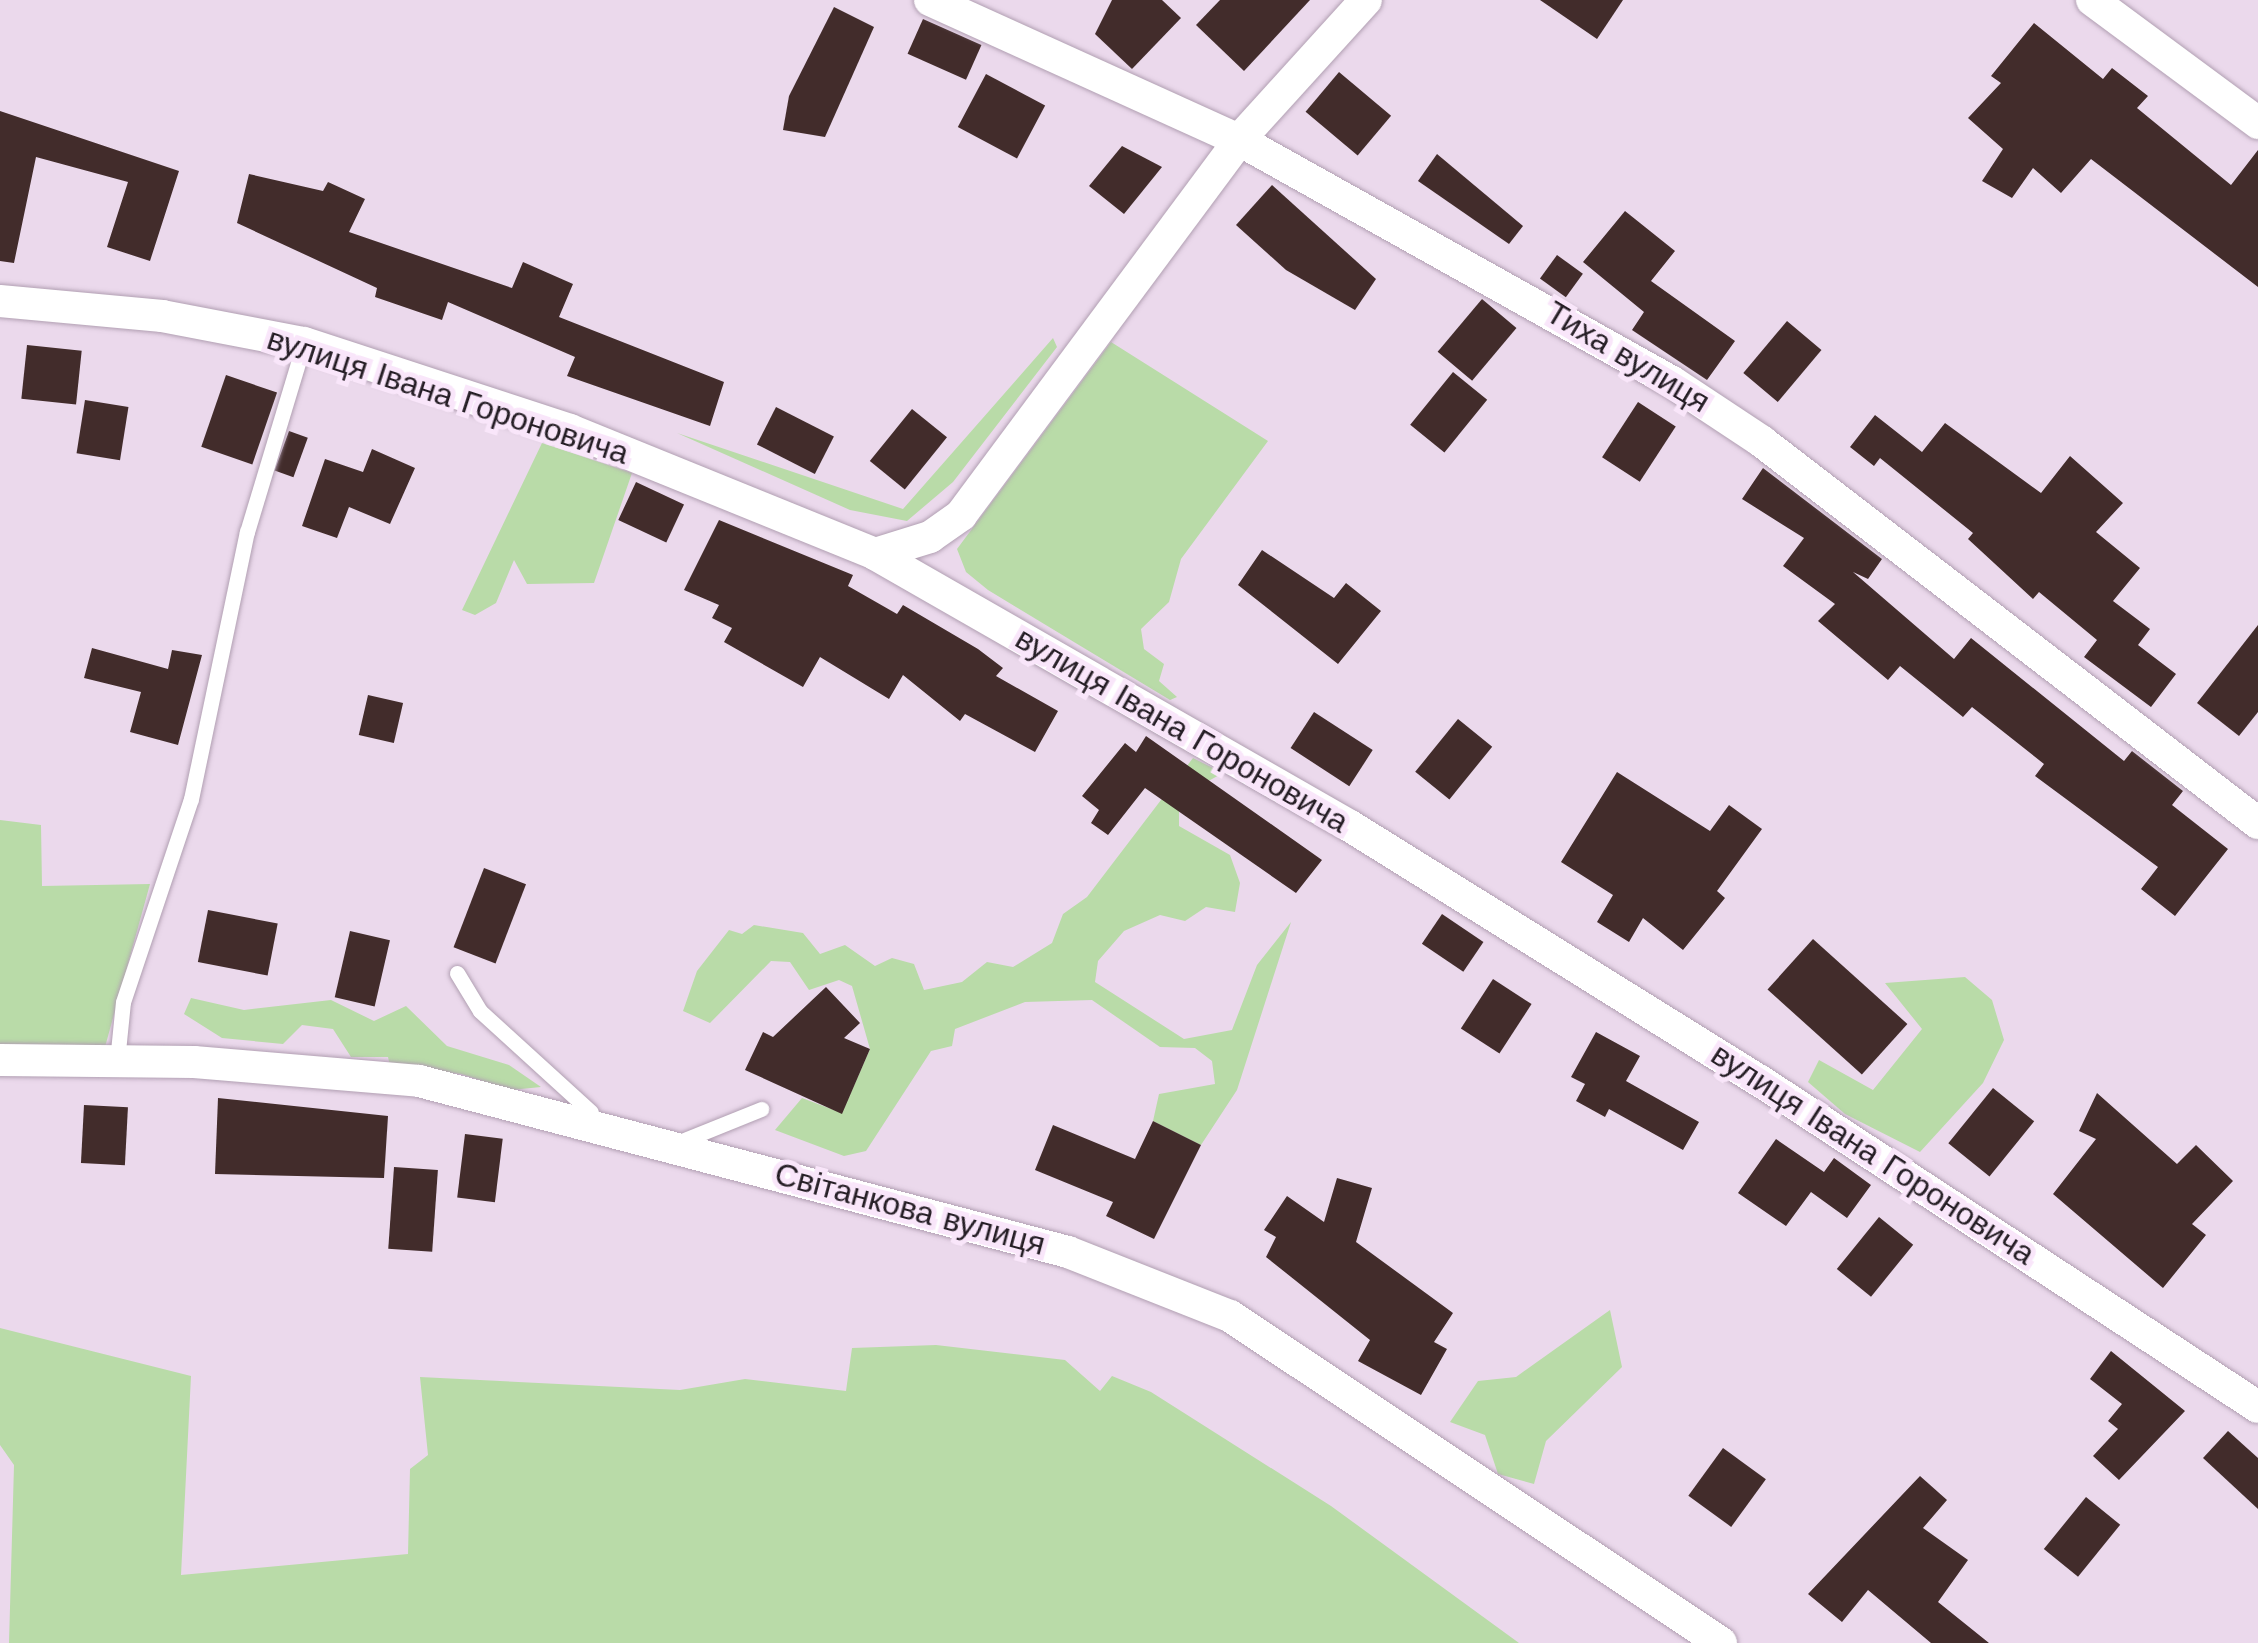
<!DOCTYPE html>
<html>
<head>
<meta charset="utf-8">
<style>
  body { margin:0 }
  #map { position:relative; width:2258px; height:1643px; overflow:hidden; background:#ebd9ec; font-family:"Work Sans",sans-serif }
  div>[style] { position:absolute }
  .green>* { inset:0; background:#b9dba8 }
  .building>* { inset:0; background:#422c2b; transform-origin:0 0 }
  .roads { filter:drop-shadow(0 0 2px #b19fb2) drop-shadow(0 0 2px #b19fb2) }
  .lane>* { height:15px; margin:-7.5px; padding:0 7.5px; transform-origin:7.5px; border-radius:7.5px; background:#fff }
  .street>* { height:32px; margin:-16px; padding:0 16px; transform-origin:16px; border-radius:16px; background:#fff }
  span { translate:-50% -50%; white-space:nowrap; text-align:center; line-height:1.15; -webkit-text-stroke:10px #f9e6fa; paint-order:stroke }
  .street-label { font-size:32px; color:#251e25 }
</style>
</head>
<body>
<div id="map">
  <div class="green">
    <div style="clip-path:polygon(1053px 338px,1057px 347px,953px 482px,907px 521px,850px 510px,677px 433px,903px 509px)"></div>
    <div style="clip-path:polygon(1111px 342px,1268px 441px,1181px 559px,1169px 602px,1141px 629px,1144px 649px,1164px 664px,1159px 681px,1177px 697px,1170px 700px,988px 590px,966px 572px,957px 549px)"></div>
    <div style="clip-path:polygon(542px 443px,632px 473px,594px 583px,527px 584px,514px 560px,496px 603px,475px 615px,462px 610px)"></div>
    <div style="clip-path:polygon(1193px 758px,1223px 773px,1179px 797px,1179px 826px,1230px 855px,1240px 883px,1235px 912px,1206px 907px,1185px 921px,1160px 915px,1124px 931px,1098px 961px,1095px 982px,1184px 1039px,1232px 1030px,1257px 965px,1291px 922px,1237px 1090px,1201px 1145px,1153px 1121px,1159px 1094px,1215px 1084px,1212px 1061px,1195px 1048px,1160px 1047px,1092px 1000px,1025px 1002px,955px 1029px,952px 1046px,931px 1051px,866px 1151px,844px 1156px,775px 1130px,802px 1098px,842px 1113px,870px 1049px,852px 986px,839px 980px,809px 990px,790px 962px,771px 961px,710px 1023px,683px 1011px,697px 971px,729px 930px,742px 934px,754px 925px,803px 933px,820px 954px,845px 945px,875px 966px,892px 958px,914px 964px,924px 990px,962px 982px,987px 962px,1013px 967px,1052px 943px,1063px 914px,1087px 897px)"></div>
    <div style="clip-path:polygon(0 820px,41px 825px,42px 886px,150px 884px,105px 1047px,0 1044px)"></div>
    <div style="clip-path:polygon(1965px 977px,1992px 1000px,2004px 1040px,1983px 1083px,1920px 1152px,1845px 1114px,1808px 1082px,1819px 1060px,1873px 1090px,1922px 1029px,1885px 983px)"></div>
    <div style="clip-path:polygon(191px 998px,244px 1010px,331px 1000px,374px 1021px,406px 1006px,447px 1046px,509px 1065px,541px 1087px,511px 1090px,461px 1074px,390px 1066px,388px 1057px,351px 1057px,333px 1029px,302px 1025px,283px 1044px,222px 1038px,184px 1014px)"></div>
    <div style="clip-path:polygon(1610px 1310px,1622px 1367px,1546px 1441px,1534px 1484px,1498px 1474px,1485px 1435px,1450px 1422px,1478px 1381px,1516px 1377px)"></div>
    <div style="clip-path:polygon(0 1328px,191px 1376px,181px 1575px,408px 1554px,410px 1469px,428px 1455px,420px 1377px,680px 1390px,745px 1379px,846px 1391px,852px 1348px,936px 1345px,1065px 1360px,1100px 1391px,1112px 1376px,1151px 1392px,1331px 1506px,1519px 1643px,9px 1643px,14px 1465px,0 1445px)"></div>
  </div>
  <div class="building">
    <div style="clip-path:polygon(1112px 0,1162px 0,1181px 18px,1132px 69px,1095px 34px)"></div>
    <div style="clip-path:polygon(1220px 0,1310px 0,1244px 71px,1196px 25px)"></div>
    <div style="clip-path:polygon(1540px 0,1623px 0,1597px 39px)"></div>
    <div style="clip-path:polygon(834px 7px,874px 27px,825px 137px,783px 130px,789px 96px)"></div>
    <div style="left:923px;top:19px;width:64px;height:38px;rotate:24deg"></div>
    <div style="clip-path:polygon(2034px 23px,2103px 79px,2112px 68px,2148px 96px,2137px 108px,2231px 185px,2258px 150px,2258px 287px,2091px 159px,2061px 193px,2033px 168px,2012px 198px,1982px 181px,2003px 149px,1968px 118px,2001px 83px,1991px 76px)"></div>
    <div style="left:1339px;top:72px;width:68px;height:52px;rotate:40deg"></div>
    <div style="left:986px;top:74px;width:67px;height:60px;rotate:28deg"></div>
    <div style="clip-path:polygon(0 111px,179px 171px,150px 261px,107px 247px,128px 182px,36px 157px,14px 263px,0 261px)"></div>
    <div style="clip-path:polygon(1122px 146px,1162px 167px,1124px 214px,1089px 186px)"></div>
    <div style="clip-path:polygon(1437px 154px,1523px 226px,1509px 244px,1418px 181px)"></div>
    <div style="clip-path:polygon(249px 174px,323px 191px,328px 182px,365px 199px,349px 232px,512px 288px,523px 262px,573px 284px,559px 317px,724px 382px,710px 426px,567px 376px,575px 357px,448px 302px,442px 320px,375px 297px,377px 288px,237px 223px)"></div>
    <div style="clip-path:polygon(1272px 185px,1376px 279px,1355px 310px,1286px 270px,1236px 225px)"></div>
    <div style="clip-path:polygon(1625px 211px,1675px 251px,1651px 281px,1735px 341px,1707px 380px,1632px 330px,1644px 312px,1583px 262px)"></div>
    <div style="left:1557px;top:255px;width:32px;height:29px;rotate:36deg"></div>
    <div style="left:1482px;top:299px;width:45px;height:69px;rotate:40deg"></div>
    <div style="left:1787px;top:321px;width:45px;height:68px;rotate:40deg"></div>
    <div style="left:27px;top:345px;width:55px;height:54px;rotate:6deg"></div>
    <div style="left:1453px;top:372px;width:44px;height:68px;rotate:39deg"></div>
    <div style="left:226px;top:375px;width:54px;height:76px;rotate:19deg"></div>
    <div style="left:85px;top:400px;width:44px;height:54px;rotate:9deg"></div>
    <div style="left:1638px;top:402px;width:45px;height:66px;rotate:33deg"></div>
    <div style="left:776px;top:407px;width:65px;height:42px;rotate:27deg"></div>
    <div style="left:912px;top:409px;width:45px;height:67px;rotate:39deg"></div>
    <div style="clip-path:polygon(1875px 415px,1922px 452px,1945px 423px,2041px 493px,2070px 456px,2123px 503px,2096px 532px,2140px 568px,2113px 601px,2150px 629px,2138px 645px,2176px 674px,2151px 707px,2084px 657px,2097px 640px,2039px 592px,2033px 599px,1968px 539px,1973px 533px,1880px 458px,1874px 466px,1850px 447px)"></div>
    <div style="left:289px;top:431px;width:20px;height:42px;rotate:20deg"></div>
    <div style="clip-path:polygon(372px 449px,415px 468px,390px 524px,349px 507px,337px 538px,302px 526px,325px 459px,363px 472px)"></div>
    <div style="clip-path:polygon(1763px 468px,1882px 559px,1868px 579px,1853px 572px,1954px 659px,1971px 638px,2124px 761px,2132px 751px,2183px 791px,2172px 805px,2228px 849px,2175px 916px,2141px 889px,2158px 867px,2035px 776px,2044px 764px,1972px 707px,1963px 717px,1900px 666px,1888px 680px,1818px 621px,1835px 604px,1783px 566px,1804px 538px,1742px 499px)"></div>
    <div style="left:636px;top:482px;width:53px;height:42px;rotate:25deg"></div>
    <div style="clip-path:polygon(719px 520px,853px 575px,848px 586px,897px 614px,903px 605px,978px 649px,1003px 668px,996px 676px,1058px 711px,1035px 752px,965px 714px,960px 721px,903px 675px,889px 699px,820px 657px,803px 687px,724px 642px,732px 628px,712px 618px,719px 605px,684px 590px)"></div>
    <div style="clip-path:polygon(1262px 550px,1334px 598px,1346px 583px,1381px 611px,1338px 664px,1238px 585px)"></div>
    <div style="clip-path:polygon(2258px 625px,2258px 712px,2239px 736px,2197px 703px)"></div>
    <div style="clip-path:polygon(92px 648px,168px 669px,172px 650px,202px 655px,178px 745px,130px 732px,141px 692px,84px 678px)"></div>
    <div style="left:368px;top:695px;width:36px;height:41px;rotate:13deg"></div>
    <div style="left:1314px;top:712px;width:70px;height:43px;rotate:33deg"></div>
    <div style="left:1458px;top:719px;width:44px;height:68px;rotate:39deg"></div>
    <div style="clip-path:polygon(1146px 736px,1322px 860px,1296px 893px,1145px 788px,1108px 835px,1091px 823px,1099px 810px,1082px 796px,1125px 743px,1136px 752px)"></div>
    <div style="clip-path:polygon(1617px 772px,1710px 831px,1729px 805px,1762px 829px,1717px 891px,1725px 898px,1683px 950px,1643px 918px,1629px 942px,1597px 922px,1613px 895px,1561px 862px)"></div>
    <div style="left:484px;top:868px;width:45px;height:85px;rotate:21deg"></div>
    <div style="left:208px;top:910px;width:71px;height:53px;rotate:11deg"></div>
    <div style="left:1442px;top:914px;width:50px;height:36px;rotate:34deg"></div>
    <div style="left:350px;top:931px;width:41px;height:68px;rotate:13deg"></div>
    <div style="left:1813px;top:939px;width:127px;height:68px;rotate:42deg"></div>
    <div style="left:1493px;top:979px;width:46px;height:59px;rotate:33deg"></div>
    <div style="clip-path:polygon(826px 987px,860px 1023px,844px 1038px,870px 1049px,842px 1114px,745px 1070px,763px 1032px,773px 1037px)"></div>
    <div style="clip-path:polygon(1596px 1032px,1640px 1056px,1626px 1081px,1699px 1122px,1683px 1150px,1609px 1109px,1605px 1117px,1576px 1101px,1585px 1084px,1571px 1077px)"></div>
    <div style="left:1993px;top:1088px;width:53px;height:71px;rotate:39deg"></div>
    <div style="clip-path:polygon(2097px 1093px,2177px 1164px,2196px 1145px,2233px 1181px,2192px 1224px,2206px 1235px,2163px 1288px,2053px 1194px,2096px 1139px,2079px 1131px)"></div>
    <div style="clip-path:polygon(218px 1098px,388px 1116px,384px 1178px,215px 1174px)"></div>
    <div style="left:84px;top:1105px;width:44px;height:58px;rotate:3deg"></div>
    <div style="clip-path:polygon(1153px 1121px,1201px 1145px,1154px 1239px,1106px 1216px,1113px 1202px,1035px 1170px,1053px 1125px,1135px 1159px)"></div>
    <div style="left:465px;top:1134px;width:38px;height:64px;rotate:7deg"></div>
    <div style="clip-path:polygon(1776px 1139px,1824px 1172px,1834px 1158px,1871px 1185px,1847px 1218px,1811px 1192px,1786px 1226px,1738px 1193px)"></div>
    <div style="left:394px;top:1167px;width:44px;height:82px;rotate:4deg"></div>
    <div style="clip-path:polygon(1337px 1178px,1372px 1188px,1356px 1242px,1453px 1313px,1434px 1342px,1447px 1349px,1421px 1395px,1358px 1361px,1370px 1340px,1266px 1257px,1276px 1237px,1264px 1230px,1287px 1196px,1324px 1222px)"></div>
    <div style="left:1879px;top:1217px;width:44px;height:67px;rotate:39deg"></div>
    <div style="clip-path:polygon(2111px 1351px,2185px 1411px,2119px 1480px,2093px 1456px,2118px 1429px,2108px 1421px,2122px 1404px,2090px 1379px)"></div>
    <div style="clip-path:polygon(2228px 1431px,2258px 1458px,2258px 1509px,2203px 1458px)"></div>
    <div style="left:1723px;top:1448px;width:53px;height:59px;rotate:36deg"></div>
    <div style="clip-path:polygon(1920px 1476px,1947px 1500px,1923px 1528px,1968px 1560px,1938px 1602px,1989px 1643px,1931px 1643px,1868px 1590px,1842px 1622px,1808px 1594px)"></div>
    <div style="left:2086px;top:1497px;width:44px;height:67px;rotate:39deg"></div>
  </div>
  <div class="roads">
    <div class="lane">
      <div style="left:457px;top:973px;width:44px;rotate:58.8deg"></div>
      <div style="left:480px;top:1011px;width:150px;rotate:42.3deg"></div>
      <div style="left:117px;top:1061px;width:59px;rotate:-84.2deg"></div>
      <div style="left:123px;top:1002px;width:214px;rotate:-71.5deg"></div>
      <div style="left:191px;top:799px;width:273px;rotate:-78.2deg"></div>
      <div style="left:247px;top:532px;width:197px;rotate:-73.2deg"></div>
      <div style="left:677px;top:1143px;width:91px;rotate:-22deg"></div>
    </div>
    <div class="street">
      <div style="left:930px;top:0;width:339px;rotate:24.4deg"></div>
      <div style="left:1239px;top:140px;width:496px;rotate:29.2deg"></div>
      <div style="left:1672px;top:382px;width:107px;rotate:33.5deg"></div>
      <div style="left:1761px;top:441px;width:627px;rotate:37.55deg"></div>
      <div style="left:2092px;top:0;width:207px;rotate:36.5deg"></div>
      <div style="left:0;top:301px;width:163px;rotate:5.3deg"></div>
      <div style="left:162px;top:316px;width:145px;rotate:10.8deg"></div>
      <div style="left:304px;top:343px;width:280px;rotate:18.1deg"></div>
      <div style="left:570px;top:430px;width:329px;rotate:22.1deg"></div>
      <div style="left:875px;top:554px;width:547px;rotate:29.8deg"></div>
      <div style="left:1350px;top:826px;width:483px;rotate:31.9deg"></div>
      <div style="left:1760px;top:1081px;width:595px;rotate:33.21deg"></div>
      <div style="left:875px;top:554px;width:58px;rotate:-17.2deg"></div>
      <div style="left:930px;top:537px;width:38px;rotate:-35deg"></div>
      <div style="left:961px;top:515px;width:467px;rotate:-53.4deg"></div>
      <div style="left:1239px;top:140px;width:189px;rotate:-47.8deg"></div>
      <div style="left:0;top:1060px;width:194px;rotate:0.6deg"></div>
      <div style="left:194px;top:1062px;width:226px;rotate:4.8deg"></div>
      <div style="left:419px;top:1081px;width:671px;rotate:14.76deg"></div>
      <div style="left:1068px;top:1252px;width:174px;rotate:21.6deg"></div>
      <div style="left:1230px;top:1316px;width:590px;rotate:33.66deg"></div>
    </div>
  </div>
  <div class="street-label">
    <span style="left:1628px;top:357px;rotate:31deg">Тиха вулиця</span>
    <span style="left:448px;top:396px;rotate:18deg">вулиця Івана Гороновича</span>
    <span style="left:1182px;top:730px;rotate:30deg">вулиця Івана Гороновича</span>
    <span style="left:1873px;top:1154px;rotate:33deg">вулиця Івана Гороновича</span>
    <span style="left:910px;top:1209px;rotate:15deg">Світанкова вулиця</span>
  </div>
</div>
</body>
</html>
